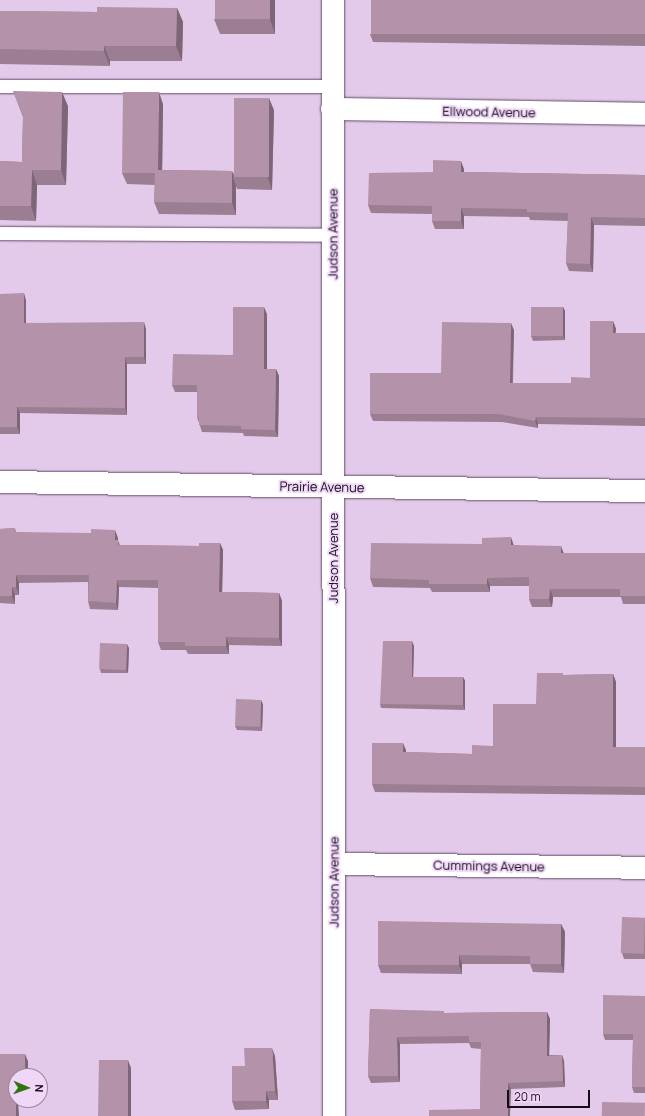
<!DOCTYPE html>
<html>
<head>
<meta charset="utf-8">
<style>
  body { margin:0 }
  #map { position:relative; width:645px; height:1116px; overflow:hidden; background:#e3caea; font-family:Manrope,sans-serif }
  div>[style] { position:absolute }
  .roads { filter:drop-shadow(0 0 1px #634d69) drop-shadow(0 0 1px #634d69) }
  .service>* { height:13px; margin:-6.5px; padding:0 6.5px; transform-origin:6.5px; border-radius:6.5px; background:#fff }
  .minor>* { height:22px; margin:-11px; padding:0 11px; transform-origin:11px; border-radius:11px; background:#fff }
  .wall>* { inset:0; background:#9b7e91 }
  .shaded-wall>* { inset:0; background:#7e6676 }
  .building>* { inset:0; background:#b492a9; transform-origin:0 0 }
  span { translate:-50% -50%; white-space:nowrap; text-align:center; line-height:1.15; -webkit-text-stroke:3.5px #f0d7f8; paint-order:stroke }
  .street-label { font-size:13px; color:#140c17 }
  .north { position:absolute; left:8px; top:1068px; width:40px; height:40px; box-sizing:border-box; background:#f0d7f8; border:1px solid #98869e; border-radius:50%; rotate:92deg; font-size:11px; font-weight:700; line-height:16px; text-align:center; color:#140c17 }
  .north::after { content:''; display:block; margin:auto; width:14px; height:18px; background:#317412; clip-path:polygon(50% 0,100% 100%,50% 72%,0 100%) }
  .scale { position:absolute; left:507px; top:1090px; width:83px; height:18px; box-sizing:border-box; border:2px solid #140c17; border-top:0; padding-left:5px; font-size:12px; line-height:14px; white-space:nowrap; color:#140c17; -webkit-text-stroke:3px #f0d7f8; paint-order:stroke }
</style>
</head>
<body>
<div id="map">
  <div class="roads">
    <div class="service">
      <div style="left:0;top:86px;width:333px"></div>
      <div style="left:0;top:233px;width:333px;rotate:0.3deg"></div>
    </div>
    <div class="minor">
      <div style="left:333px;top:0;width:1116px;rotate:89.95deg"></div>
      <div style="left:332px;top:109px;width:313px;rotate:0.9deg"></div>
      <div style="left:0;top:482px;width:645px;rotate:0.8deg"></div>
      <div style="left:334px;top:864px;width:311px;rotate:0.7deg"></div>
    </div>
  </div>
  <div class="wall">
    <div style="clip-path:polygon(275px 0,275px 34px,220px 34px,214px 19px)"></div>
    <div style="clip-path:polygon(645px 0,645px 46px,373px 42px,370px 34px)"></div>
    <div style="clip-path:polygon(177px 8px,183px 22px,182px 61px,110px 61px,110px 66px,0 64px,0 11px,97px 12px)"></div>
    <div style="clip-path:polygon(13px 91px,68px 106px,66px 185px,37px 185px,36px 221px,0 220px,0 161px,22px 162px,23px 117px)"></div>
    <div style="clip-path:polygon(163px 104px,162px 170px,232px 171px,233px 174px,274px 110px,272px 190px,237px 189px,236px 186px,236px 215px,159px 214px,154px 202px,155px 185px,127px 184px,122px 173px)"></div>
    <div style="clip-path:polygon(464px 169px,464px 172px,645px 175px,645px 226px,594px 225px,593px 272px,569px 271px,566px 263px,568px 221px,530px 220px,529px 217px,464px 216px,464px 229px,435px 229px,432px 221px,432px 214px,371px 213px,368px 205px,433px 172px)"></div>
    <div style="clip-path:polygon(0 294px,26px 300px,26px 323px,146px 329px,146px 364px,127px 364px,127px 415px,20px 413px,20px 434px,0 434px)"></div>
    <div style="clip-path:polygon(563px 307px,565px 311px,565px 340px,533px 341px,531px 336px)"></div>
    <div style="clip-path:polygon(267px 314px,267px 369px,276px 369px,279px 376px,278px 437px,244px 436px,243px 433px,202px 432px,197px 417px,197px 392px,175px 392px,172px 385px,233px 355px)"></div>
    <div style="clip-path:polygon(613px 321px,616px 329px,615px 333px,645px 333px,645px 426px,538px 424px,538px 428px,502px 422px,373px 421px,370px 414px,514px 330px,513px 383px,571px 383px,590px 378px)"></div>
    <div style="clip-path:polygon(15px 528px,16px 532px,118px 538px,118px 540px,120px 545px,199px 546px,220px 543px,223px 550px,222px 592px,279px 593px,282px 601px,282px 646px,229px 645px,229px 654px,188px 654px,186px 650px,161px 650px,158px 642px,158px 588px,119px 587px,118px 610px,90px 609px,88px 601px,88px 582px,19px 583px,19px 595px,15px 595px,15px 604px,0 603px,0 529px)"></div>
    <div style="clip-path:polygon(514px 545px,564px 553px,645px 553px,645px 604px,623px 604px,621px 597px,553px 597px,552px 607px,532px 607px,529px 599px,529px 586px,490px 586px,490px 592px,432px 592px,430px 588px,373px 587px,370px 578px)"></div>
    <div style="clip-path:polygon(414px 646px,413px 677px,463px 677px,465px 681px,465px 710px,381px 708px,380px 704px)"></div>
    <div style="clip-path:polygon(129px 648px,128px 673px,101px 673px,100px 669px)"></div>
    <div style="clip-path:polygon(613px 674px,616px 682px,616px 747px,645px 747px,645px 795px,375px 792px,372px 784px,406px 750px,406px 752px,472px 754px,493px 746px,536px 704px,564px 675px)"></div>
    <div style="clip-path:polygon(263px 704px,262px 731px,237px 730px,235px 726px)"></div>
    <div style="clip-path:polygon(645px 918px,645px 959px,624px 959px,622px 953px)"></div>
    <div style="clip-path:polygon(561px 924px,565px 932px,564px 973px,533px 972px,530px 964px,462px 964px,462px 974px,381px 973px,378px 965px)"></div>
    <div style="clip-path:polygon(645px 996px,645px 1093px,634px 1093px,632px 1087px,633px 1040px,605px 1040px,603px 1034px)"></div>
    <div style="clip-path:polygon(370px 1009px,445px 1013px,547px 1012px,550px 1019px,549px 1055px,562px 1055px,564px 1061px,565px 1087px,511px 1089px,480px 1109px,481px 1049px,471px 1048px,469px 1043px,400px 1044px,400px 1082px,371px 1083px,368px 1076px)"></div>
    <div style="clip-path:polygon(275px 1056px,278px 1100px,269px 1100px,269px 1109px,235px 1110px,232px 1101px,245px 1066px)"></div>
  </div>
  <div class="shaded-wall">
    <div style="clip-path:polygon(270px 0,275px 0,275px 34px,270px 20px)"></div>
    <div style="clip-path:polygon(177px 8px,183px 22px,182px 61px,176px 46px)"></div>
    <div style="clip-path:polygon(104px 46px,110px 61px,110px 66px,104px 51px)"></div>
    <div style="clip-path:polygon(62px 92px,68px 106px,66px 185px,61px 170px)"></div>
    <div style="clip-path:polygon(159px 92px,163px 104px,162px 182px,158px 170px)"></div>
    <div style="clip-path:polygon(269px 98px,274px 110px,272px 190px,268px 178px)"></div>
    <div style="clip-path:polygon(461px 161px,464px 169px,464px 180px,461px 172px)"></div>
    <div style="clip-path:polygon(32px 170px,37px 185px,36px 221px,31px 206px)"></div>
    <div style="clip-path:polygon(232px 171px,234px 177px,233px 177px,236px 186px,236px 215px,232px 203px)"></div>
    <div style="clip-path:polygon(461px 208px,464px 216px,464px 229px,461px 221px)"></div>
    <div style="clip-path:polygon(591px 217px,594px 225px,593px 272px,590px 264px)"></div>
    <div style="clip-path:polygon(24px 293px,26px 300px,26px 330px,24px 323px)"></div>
    <div style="clip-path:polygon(264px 307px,267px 314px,267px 376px,264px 369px)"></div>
    <div style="clip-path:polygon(563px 307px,565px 311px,565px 340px,563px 336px)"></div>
    <div style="clip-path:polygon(613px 321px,616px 329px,615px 341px,613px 333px)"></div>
    <div style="clip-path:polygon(144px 322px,146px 329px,146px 364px,144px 357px)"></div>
    <div style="clip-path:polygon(511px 323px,514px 330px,512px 390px,510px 383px)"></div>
    <div style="clip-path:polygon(125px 357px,127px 364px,127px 415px,125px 408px)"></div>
    <div style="clip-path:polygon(276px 369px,279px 376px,278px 437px,275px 430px)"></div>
    <div style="clip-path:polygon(17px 407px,20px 413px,20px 434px,17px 427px)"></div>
    <div style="clip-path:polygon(536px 417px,538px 424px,538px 428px,535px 421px)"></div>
    <div style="clip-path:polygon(115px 530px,118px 538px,117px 547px,115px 540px)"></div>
    <div style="clip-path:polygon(511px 537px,514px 546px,511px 545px)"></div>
    <div style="clip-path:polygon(220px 543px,223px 550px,222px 600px,219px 592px)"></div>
    <div style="clip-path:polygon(561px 546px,564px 554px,561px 553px)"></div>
    <div style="clip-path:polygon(16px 575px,19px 583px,19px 595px,16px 587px)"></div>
    <div style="clip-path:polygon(487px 578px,490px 586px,490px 592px,487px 584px)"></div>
    <div style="clip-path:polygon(117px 580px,119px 587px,118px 610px,116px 603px)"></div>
    <div style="clip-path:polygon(12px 587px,15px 595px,15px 604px,12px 596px)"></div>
    <div style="clip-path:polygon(550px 589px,553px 597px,552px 607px,549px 599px)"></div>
    <div style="clip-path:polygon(279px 593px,282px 601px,282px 646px,279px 638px)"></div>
    <div style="clip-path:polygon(226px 637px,229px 645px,229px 654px,226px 646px)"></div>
    <div style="clip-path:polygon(412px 641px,414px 646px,413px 681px,412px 677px)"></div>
    <div style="clip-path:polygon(127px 644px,129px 648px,128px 673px,126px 669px)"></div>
    <div style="clip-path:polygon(613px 674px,616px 682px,616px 754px,613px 747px)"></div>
    <div style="clip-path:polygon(463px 677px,465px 681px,465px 710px,463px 705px)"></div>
    <div style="clip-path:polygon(261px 700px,263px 704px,262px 731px,261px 726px)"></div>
    <div style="clip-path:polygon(403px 743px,406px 750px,406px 760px,403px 752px)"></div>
    <div style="clip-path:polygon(561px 924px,565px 932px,564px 973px,561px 964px)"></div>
    <div style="clip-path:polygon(459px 955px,462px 964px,462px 974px,459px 965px)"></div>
    <div style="clip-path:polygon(547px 1012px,550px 1019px,549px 1062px,547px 1056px)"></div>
    <div style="clip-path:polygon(397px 1037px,400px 1044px,400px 1082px,398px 1076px)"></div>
    <div style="clip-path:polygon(272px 1048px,275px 1056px,278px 1100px,275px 1091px)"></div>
    <div style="clip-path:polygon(25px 1054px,28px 1061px,28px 1076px,25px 1076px)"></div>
    <div style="clip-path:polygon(562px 1055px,564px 1061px,565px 1087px,563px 1081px)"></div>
    <div style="clip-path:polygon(128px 1060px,131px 1068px,131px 1116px,128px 1116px)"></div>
    <div style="clip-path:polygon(508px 1083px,511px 1089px,510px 1116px,508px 1116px)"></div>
    <div style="clip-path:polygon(16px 1084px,16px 1100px,18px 1100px,19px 1116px,16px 1116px)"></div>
    <div style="clip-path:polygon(266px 1091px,269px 1100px,269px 1109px,266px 1101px)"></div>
  </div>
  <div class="building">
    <div style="left:215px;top:0;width:55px;height:19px"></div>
    <div style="left:371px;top:0;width:274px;height:34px"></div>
    <div style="clip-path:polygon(97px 7px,177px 8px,176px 46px,104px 46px,104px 51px,0 49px,0 11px,97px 12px)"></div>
    <div style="clip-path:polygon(13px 91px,62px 92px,61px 170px,32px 170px,31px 206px,0 206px,0 161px,22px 162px,23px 115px)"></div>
    <div style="clip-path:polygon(123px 92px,159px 92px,158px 170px,232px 171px,232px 203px,154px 202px,155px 173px,122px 173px)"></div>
    <div style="left:234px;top:98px;width:35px;height:79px"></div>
    <div style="clip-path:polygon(433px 160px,461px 161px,461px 172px,645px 175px,645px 218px,591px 217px,590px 264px,566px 263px,568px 213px,527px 212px,527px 209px,461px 208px,461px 221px,432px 221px,432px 206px,368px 205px,369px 173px,433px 172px)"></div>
    <div style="clip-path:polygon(24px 293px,24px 323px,144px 322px,144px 357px,125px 357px,125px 408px,17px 407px,17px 427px,0 427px,0 294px)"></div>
    <div style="clip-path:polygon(233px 307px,264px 307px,264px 369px,276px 369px,275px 430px,241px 429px,241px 426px,199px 425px,199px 417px,197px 417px,197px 385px,172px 385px,173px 354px,233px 355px)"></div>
    <div style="left:531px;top:307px;width:32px;height:29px"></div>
    <div style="clip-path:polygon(590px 321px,613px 321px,613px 333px,645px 333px,645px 418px,536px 417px,535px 421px,499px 414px,370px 414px,370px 373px,441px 373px,442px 322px,511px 323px,510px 383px,571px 383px,571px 377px,590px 378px)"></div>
    <div style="clip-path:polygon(15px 528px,15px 532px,91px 533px,91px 529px,115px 530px,115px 540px,118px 540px,118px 545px,199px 546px,199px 543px,220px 543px,219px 592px,279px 593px,279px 638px,226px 637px,226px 646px,185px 646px,185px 642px,158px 642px,158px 580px,117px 580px,116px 603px,88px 601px,89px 575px,16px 575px,16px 587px,12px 587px,12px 596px,0 596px,0 529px)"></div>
    <div style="clip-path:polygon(511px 537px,511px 545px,561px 546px,561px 553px,645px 553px,645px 596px,620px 596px,620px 589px,550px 589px,549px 599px,529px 599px,529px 577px,487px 578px,487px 584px,429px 584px,429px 580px,370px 578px,371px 543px,482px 544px,482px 538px)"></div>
    <div style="clip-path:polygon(383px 641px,412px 641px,412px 677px,463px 677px,463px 705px,380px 704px)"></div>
    <div style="left:100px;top:643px;width:27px;height:26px;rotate:2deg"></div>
    <div style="clip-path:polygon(537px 673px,563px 673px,563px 675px,613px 674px,613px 747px,645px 747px,645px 787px,372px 784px,372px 743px,403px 743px,403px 752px,472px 754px,472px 745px,493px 746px,493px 704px,536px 704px)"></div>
    <div style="left:236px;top:699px;width:25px;height:27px;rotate:2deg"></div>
    <div style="left:622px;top:917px;width:23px;height:36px;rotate:2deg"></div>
    <div style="clip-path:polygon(378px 921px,561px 924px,561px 964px,530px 964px,530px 956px,459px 955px,459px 965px,378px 965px)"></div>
    <div style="clip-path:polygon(603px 995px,645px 996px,645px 1087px,632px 1087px,633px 1034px,603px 1034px)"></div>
    <div style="clip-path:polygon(370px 1009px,444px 1011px,444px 1013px,547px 1012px,547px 1056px,562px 1055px,563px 1081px,508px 1083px,508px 1116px,429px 1116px,429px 1110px,480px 1109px,481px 1042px,469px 1042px,469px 1036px,397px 1037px,398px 1076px,368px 1076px)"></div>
    <div style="clip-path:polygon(244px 1048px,272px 1048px,275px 1091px,266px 1091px,266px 1101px,232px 1101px,232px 1066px,245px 1066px)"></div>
    <div style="clip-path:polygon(0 1054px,25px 1054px,25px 1076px,16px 1076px,16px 1116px,0 1116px)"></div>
    <div style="clip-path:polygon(99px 1060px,128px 1060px,128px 1116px,168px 1116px,98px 1116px)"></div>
    <div style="left:602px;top:1102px;width:43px;height:14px;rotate:1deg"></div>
  </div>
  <div class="street-label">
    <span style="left:489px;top:112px;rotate:1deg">Ellwood Avenue</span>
    <span style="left:333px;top:234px;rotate:-90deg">Judson Avenue</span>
    <span style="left:322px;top:487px;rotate:1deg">Prairie Avenue</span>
    <span style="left:333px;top:558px;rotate:-90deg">Judson Avenue</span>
    <span style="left:489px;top:866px;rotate:1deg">Cummings Avenue</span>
    <span style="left:334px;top:882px;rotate:-90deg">Judson Avenue</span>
  </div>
  <div class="north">N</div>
  <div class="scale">20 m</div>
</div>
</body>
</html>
